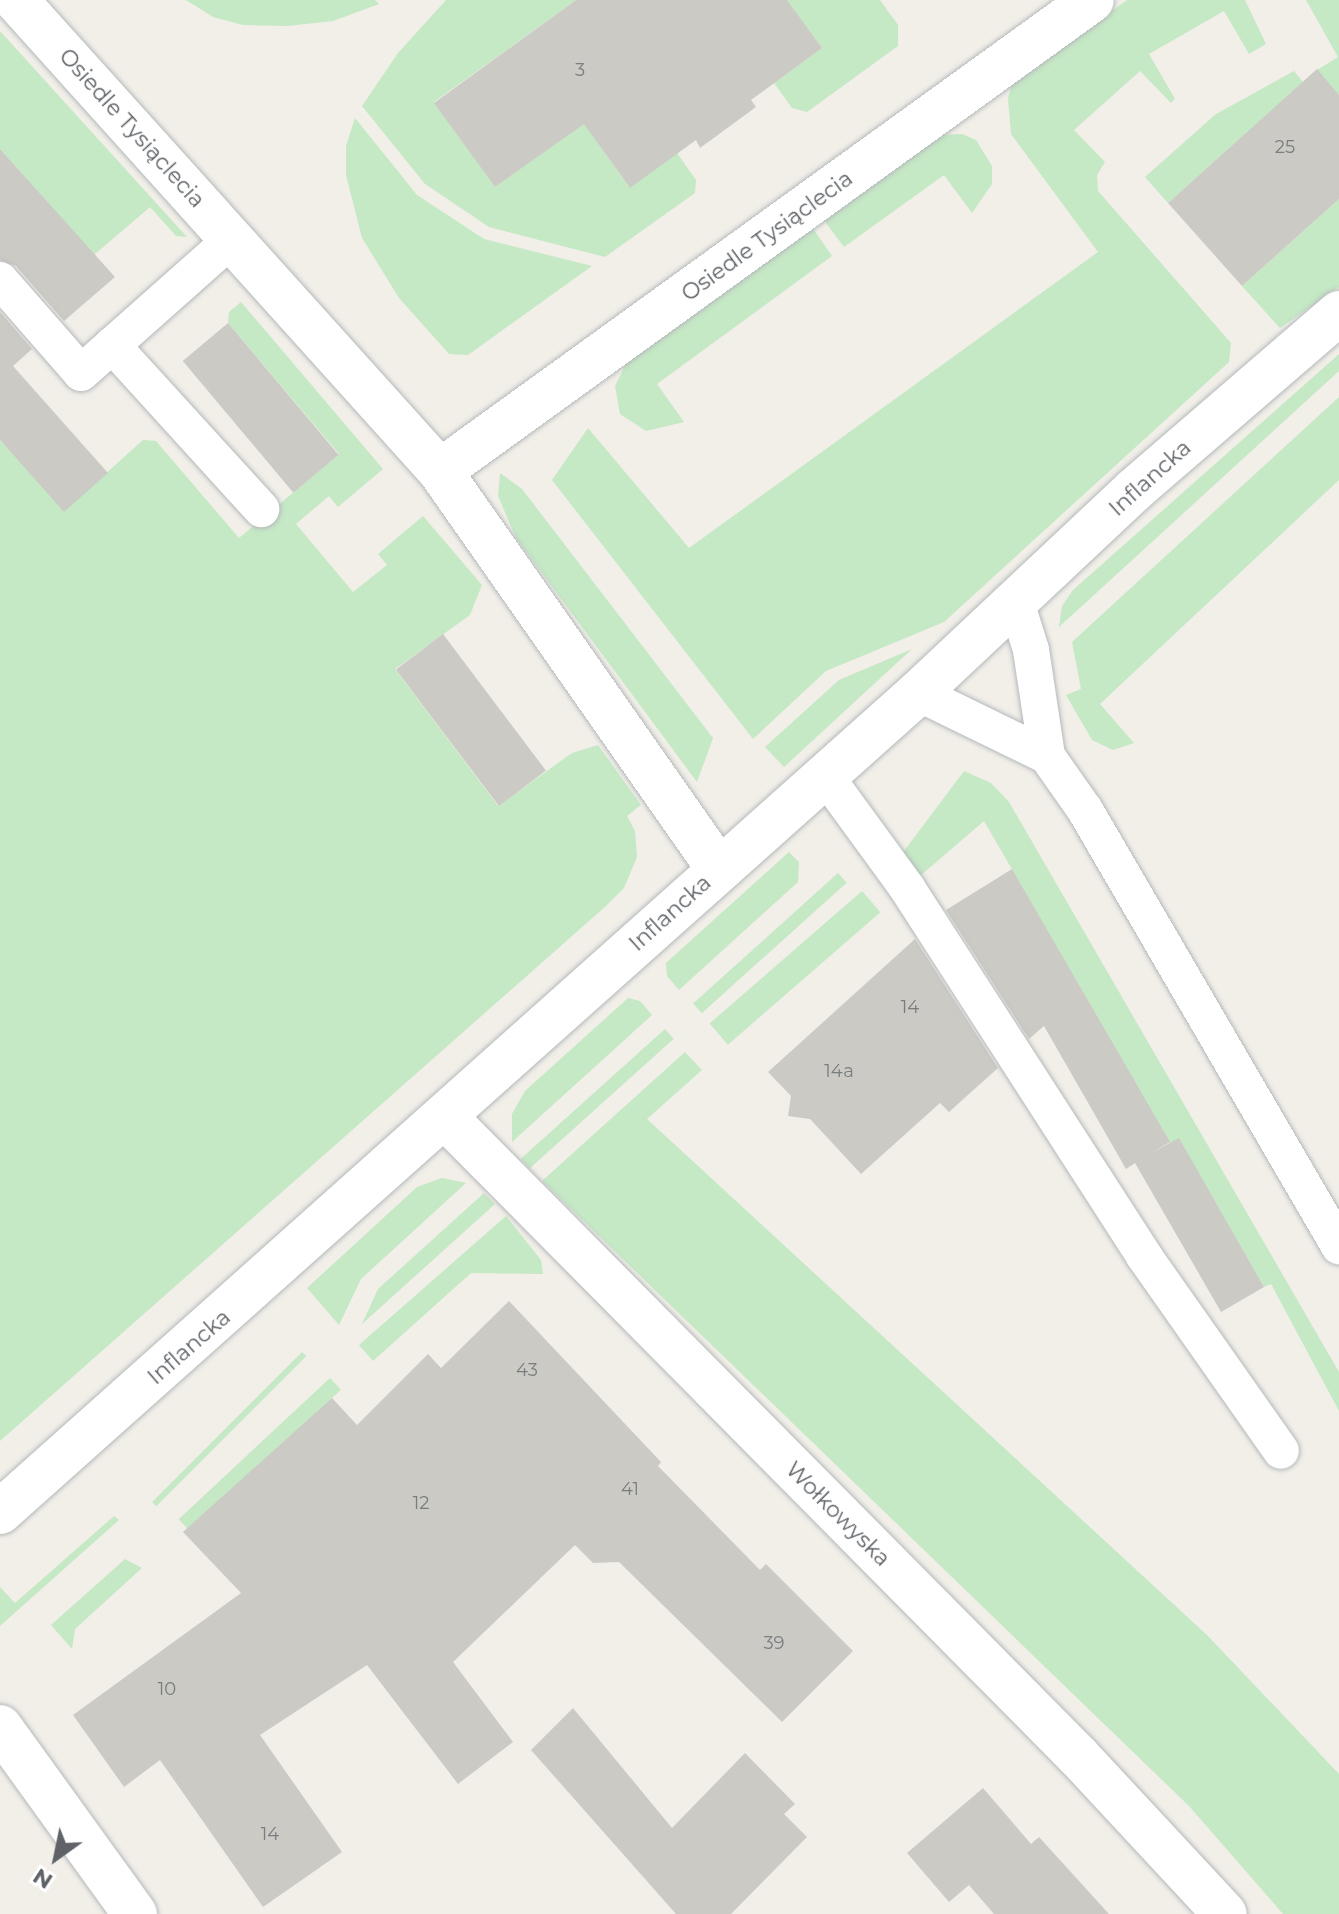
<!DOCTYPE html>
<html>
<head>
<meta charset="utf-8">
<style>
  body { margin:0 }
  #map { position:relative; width:1339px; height:1914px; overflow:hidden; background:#f1efe8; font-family:Montserrat,sans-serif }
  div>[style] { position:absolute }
  .green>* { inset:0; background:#c5e8c5; transform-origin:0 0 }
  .building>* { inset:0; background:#cccac5; transform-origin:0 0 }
  .roads { filter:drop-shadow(0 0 2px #b5b8bc) drop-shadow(0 0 2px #b5b8bc) }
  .lane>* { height:36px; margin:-18px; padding:0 18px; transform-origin:18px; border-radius:18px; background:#fff }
  .street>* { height:44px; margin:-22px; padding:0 22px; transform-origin:22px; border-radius:22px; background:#fff }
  span { translate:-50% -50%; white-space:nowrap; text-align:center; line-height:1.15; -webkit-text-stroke:6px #fff; paint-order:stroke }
  .number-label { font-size:18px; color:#7a7d7f }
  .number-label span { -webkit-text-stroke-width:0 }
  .street-label { font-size:22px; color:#5f6368 }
  .north { position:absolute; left:16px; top:1818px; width:80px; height:80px; -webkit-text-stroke:6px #fff; paint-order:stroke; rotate:213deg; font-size:22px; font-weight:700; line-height:32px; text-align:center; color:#5f6368 }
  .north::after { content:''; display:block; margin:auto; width:28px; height:36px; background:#5f6368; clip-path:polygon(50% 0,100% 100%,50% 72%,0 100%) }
</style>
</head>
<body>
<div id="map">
  <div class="green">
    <div style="clip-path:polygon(186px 0,375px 0,379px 4px,333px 21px,287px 26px,243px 25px,213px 17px)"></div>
    <div style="clip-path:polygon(446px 0,576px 0,434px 102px,495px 187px,613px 102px,624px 117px,595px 139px,629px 187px,677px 153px,696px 180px,695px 193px,605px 257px,489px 227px,425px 184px,362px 106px,398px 53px)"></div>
    <div style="clip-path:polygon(755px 0,880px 0,898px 25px,898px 46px,807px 112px,792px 108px,774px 83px,822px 48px,787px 1px)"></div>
    <div style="clip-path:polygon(1127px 0,1245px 0,1266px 44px,1249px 54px,1224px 11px,1149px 54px,1175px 99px,1171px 103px,1140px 71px,1074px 130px,1105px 162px,1097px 175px,1098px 191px,1231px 343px,1229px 362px,944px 622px,826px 671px,753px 739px,552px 480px,588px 428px,689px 548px,1098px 252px,1011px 134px,1008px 98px,1013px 81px)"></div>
    <div style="clip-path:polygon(1306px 0,1339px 0,1339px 95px,1317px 70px,1338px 57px)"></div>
    <div style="clip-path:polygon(0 31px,187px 237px,176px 236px,150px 207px,94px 255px,0 149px)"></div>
    <div style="clip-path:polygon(1294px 71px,1303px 82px,1168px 203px,1145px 177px,1216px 114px)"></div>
    <div style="clip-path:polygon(355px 118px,417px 195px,484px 239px,592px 266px,468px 355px,449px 354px,399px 298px,362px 238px,346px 175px,346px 146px)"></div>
    <div style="clip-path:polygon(962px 134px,976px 140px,992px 166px,992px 184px,972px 213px,944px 175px,844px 247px,823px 219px,937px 135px)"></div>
    <div style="clip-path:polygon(1339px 199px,1339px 287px,1280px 328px,1242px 286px)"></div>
    <div style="clip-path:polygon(812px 227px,832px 256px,657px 384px,684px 422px,646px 431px,620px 414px,615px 386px,628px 360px)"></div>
    <div style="clip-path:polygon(241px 302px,383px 469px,338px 507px,329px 496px,296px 524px,353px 592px,387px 565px,378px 554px,423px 516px,482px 585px,470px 615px,395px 669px,498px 806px,572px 753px,598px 745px,641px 805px,627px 816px,635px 831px,637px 857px,624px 888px,606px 906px,0 1441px,0 440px,64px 511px,143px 440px,156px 441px,239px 538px,339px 454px,228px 323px,229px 312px)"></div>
    <div style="clip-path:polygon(1339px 354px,1339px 371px,1059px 627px,1062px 606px,1073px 590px)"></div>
    <div style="clip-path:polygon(1339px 397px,1339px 480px,1100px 704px,1134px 743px,1113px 750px,1092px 740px,1066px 695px,1081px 689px,1072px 642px)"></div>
    <div style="clip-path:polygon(500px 473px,522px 489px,713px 738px,697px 782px,516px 538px,498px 496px)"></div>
    <div style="clip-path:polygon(912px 649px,784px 767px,765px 747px,839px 680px)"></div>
    <div style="clip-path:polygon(964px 771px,991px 783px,1009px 802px,1339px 1372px,1339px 1411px,1271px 1284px,1264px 1287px,1179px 1139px,1170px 1143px,984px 821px,920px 876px,901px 855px)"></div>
    <div style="clip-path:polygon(789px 852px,799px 862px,798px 882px,679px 990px,667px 976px,666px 963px)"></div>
    <div style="left:838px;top:873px;width:13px;height:195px;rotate:48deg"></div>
    <div style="left:862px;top:891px;width:28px;height:202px;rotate:49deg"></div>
    <div style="clip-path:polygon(628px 998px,640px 1001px,652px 1015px,512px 1142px,512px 1114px,525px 1091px)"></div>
    <div style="left:665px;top:1029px;width:13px;height:194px;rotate:48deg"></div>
    <div style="clip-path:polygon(685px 1052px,702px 1070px,647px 1119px,1207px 1635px,1339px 1774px,1339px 1914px,1283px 1914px,1189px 1806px,542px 1181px)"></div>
    <div style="clip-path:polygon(442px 1178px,466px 1183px,361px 1279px,339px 1325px,307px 1288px,417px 1187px)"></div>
    <div style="clip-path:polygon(484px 1193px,495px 1204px,362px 1324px,378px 1289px)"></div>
    <div style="clip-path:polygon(506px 1216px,541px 1260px,543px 1274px,471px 1273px,373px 1361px,359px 1345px)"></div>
    <div style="left:302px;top:1352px;width:6px;height:212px;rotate:45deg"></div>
    <div style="left:330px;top:1378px;width:16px;height:207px;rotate:47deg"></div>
    <div style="clip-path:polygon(114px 1516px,119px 1520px,0 1626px,0 1587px,15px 1603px)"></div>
    <div style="clip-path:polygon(125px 1559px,142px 1568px,75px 1629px,72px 1649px,51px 1625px)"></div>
  </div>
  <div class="building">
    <div style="clip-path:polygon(576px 0,787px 0,822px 48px,751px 100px,756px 107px,700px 148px,696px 140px,630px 188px,584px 124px,495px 187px,434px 103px)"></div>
    <div style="clip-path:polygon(1317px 69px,1339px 95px,1339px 199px,1242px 286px,1168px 203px)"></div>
    <div style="clip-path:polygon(0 149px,115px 277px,64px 321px,16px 266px,0 260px)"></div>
    <div style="clip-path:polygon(0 312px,32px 349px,13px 366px,108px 473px,64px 512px,0 440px)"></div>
    <div style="left:228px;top:323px;width:172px;height:59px;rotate:50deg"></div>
    <div style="left:443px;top:634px;width:171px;height:59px;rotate:53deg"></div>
    <div style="clip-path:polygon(1012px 869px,1170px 1142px,1151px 1153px,1179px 1138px,1264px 1287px,1221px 1312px,1135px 1163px,1126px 1169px,1044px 1026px,1029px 1039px,946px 910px)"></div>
    <div style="clip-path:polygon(915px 939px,998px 1068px,949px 1112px,940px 1103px,861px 1174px,810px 1119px,788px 1116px,791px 1096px,768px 1072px)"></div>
    <div style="clip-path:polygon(509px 1301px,661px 1462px,658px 1466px,760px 1570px,766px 1564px,853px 1651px,782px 1722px,619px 1562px,593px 1563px,575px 1545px,453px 1662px,513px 1742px,458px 1784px,367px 1665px,260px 1735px,342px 1852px,263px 1907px,160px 1760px,124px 1787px,73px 1715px,241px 1593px,183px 1532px,332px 1398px,357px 1425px,428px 1354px,441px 1368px)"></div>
    <div style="clip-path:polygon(573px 1708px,672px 1828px,745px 1753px,795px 1804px,784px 1814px,807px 1837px,731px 1914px,676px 1914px,531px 1750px)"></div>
    <div style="clip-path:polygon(983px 1788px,1031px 1844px,1039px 1837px,1109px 1914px,994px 1914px,969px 1885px,949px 1902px,907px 1853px)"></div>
  </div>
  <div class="roads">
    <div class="lane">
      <div style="left:0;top:280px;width:123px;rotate:48.9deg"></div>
      <div style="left:81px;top:373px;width:202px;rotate:-41.6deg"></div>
      <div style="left:112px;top:345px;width:222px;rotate:47.7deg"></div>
      <div style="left:1016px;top:602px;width:50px;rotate:72.6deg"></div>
      <div style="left:1031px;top:650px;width:107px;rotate:81.4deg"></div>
      <div style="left:1047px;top:756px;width:66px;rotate:54.9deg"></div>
      <div style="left:1085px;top:810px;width:505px;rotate:59.78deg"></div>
      <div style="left:918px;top:693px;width:144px;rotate:26deg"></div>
      <div style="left:824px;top:774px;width:141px;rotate:53.9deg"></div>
      <div style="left:907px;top:888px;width:438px;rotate:57.2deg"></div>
      <div style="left:1144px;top:1256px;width:238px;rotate:54.9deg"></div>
    </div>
    <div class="street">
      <div style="left:16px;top:0;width:634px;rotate:48.01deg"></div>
      <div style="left:440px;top:471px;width:487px;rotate:55deg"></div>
      <div style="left:440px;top:471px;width:804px;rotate:-35.84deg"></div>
      <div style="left:446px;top:1118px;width:899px;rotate:45.27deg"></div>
      <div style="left:1079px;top:1757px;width:214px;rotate:47.1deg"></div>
      <div style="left:0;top:1512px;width:1230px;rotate:-41.74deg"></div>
      <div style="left:918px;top:693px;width:296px;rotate:-43.2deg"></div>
      <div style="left:1134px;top:490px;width:271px;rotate:-40.8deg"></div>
      <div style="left:0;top:1727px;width:231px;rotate:54.2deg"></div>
    </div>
  </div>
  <div class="number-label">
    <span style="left:580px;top:70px">3</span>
    <span style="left:1285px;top:147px">25</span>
    <span style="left:910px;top:1007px">14</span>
    <span style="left:839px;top:1071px">14a</span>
    <span style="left:527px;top:1370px">43</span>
    <span style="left:630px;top:1489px">41</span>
    <span style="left:421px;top:1503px">12</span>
    <span style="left:774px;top:1643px">39</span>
    <span style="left:167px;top:1689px">10</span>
    <span style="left:270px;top:1834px">14</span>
  </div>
  <div class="street-label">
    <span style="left:132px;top:128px;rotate:48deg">Osiedle Tysiąclecia</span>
    <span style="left:767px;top:236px;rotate:-36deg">Osiedle Tysiąclecia</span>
    <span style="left:1150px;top:478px;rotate:-42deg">Inflancka</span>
    <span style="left:670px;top:913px;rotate:-42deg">Inflancka</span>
    <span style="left:189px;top:1347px;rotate:-41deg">Inflancka</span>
    <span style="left:838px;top:1514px;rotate:45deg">Wołkowyska</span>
  </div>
  <div class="north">N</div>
</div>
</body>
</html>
